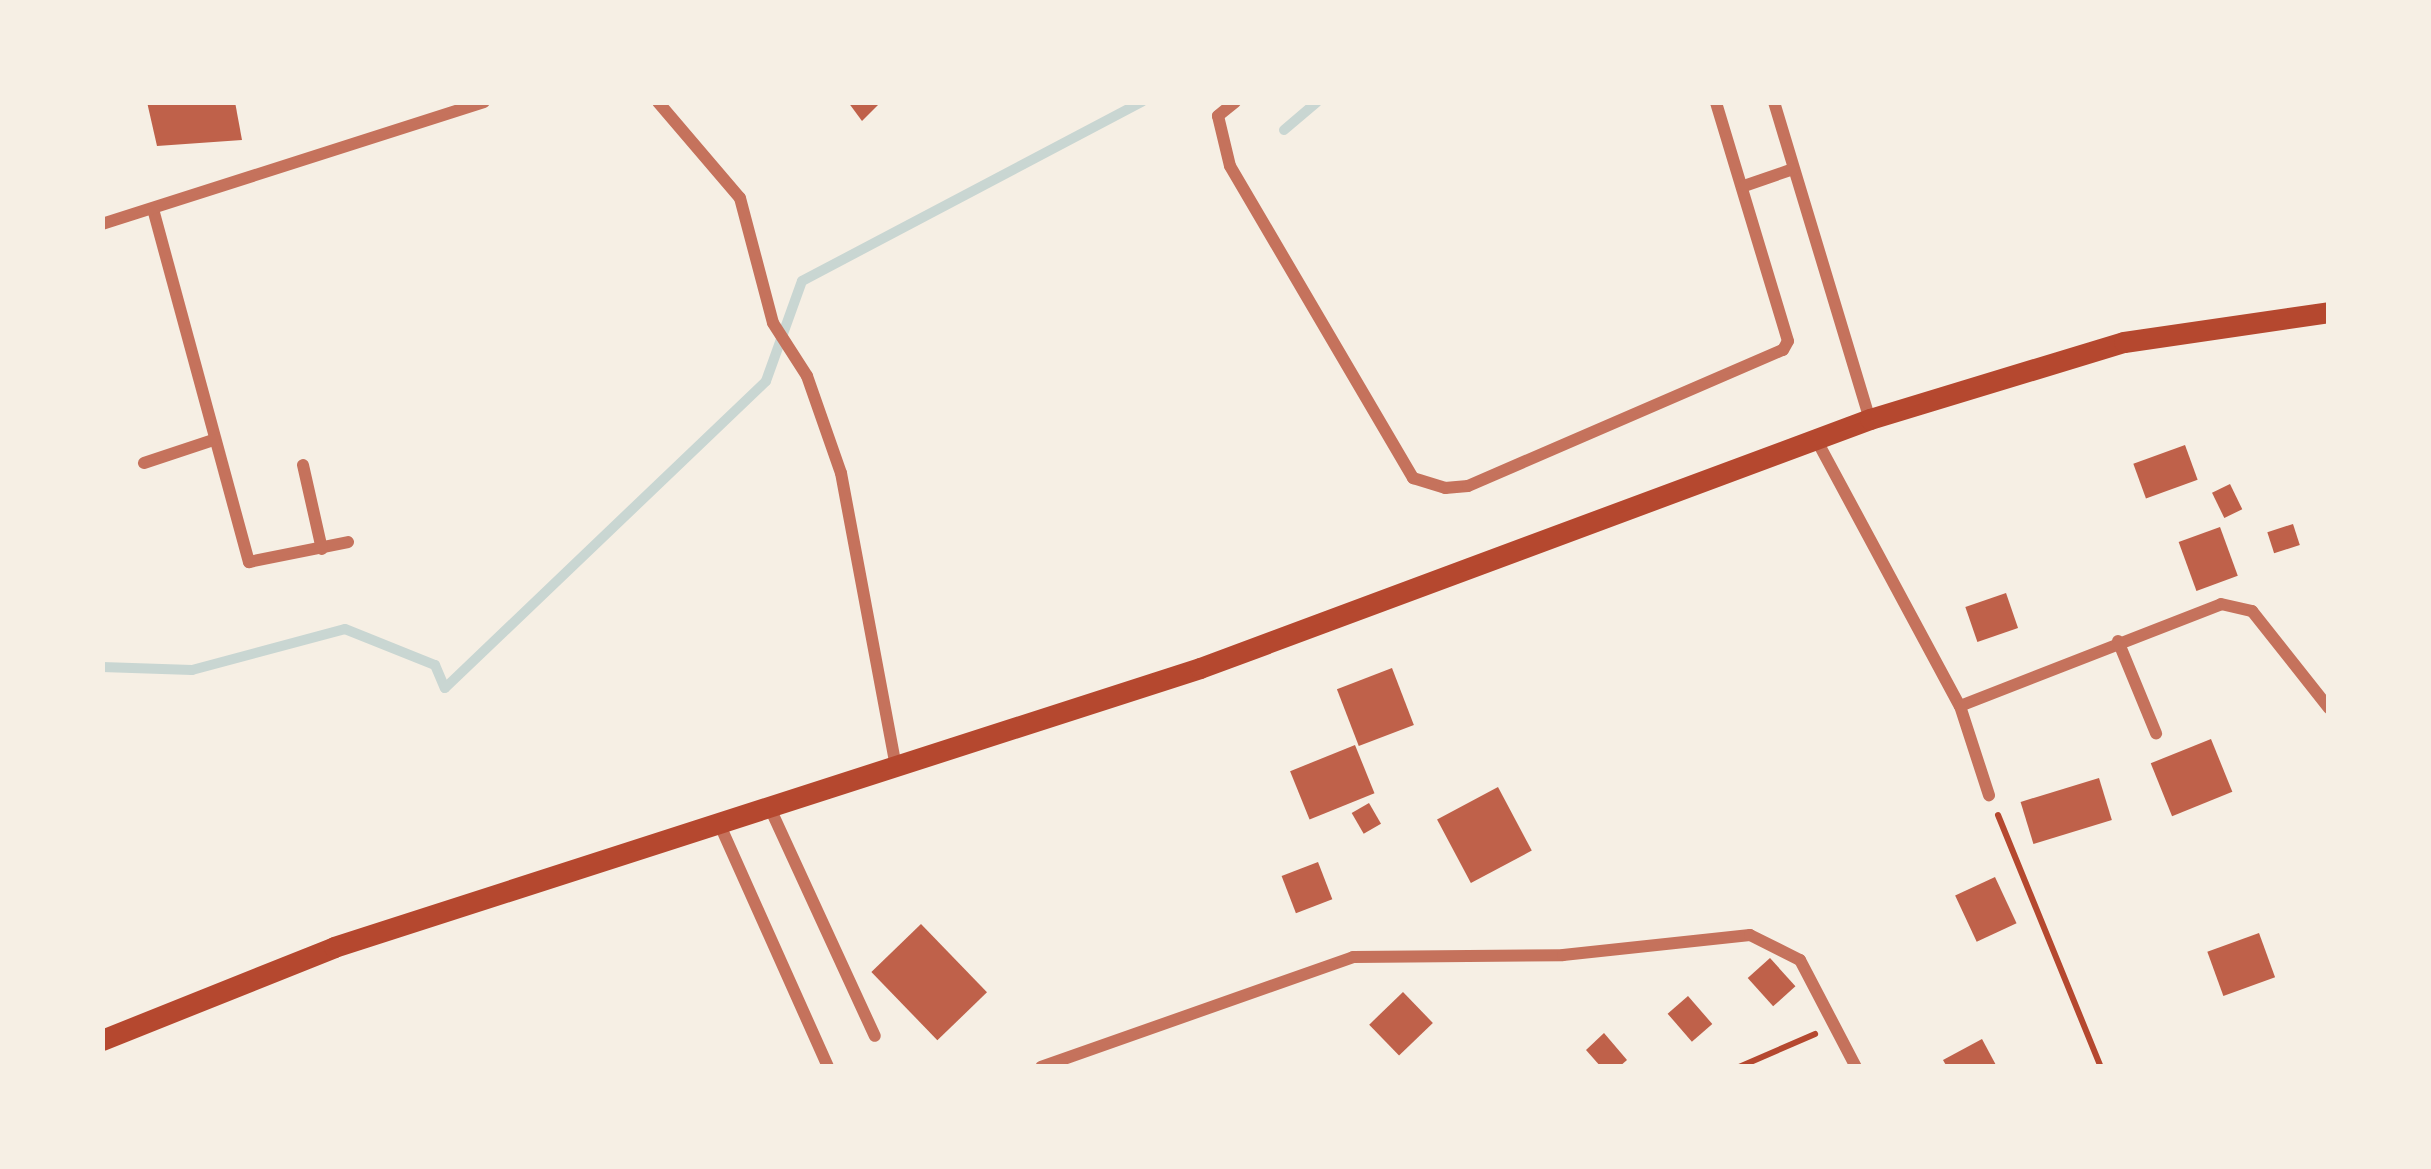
<!DOCTYPE html>
<html>
<head>
<meta charset="utf-8">
<style>
  body { margin:0 }
  #map { position:relative; width:2431px; height:1169px; overflow:hidden; background:#f6efe4; font-family:"Fira Sans Condensed",sans-serif }
  div>[style] { position:absolute }
  .stream>* { height:10px; margin:-5px; padding:0 5px; transform-origin:5px; border-radius:5px; background:#c9d6d2 }
  .building>* { inset:0; background:#bf614a; transform-origin:0 0 }
  .path>* { height:6px; margin:-3px; padding:0 3px; transform-origin:3px; border-radius:3px; background:#b5482f }
  .minor>* { height:12px; margin:-6px; padding:0 6px; transform-origin:6px; border-radius:6px; background:#c5725c }
  .secondary>* { height:21px; margin:-10.5px; padding:0 10.5px; transform-origin:10.5px; border-radius:10.5px; background:#b5482f }
  span { translate:-50% -50%; white-space:nowrap; text-align:center; line-height:1.15; -webkit-text-stroke:9px #f6efe4; paint-order:stroke }
  .frame { position:absolute; inset:0; border:105px solid #f6efe4; pointer-events:none }
</style>
</head>
<body>
<div id="map">
  <div class="stream">
    <div style="left:1284px;top:130px;width:43px;rotate:-40.3deg"></div>
    <div style="left:102px;top:667px;width:90px;rotate:1.9deg"></div>
    <div style="left:192px;top:670px;width:158px;rotate:-15deg"></div>
    <div style="left:345px;top:629px;width:97px;rotate:21.8deg"></div>
    <div style="left:435px;top:665px;width:25px;rotate:67deg"></div>
    <div style="left:445px;top:688px;width:444px;rotate:-43.7deg"></div>
    <div style="left:766px;top:381px;width:106px;rotate:-70.2deg"></div>
    <div style="left:802px;top:281px;width:384px;rotate:-27.8deg"></div>
  </div>
  <div class="building">
    <div style="clip-path:polygon(147px 102px,235px 102px,242px 140px,157px 146px)"></div>
    <div style="clip-path:polygon(848px 102px,881px 102px,862px 121px)"></div>
    <div style="left:2185px;top:445px;width:37px;height:55px;rotate:70deg"></div>
    <div style="left:2230px;top:484px;width:28px;height:20px;rotate:64deg"></div>
    <div style="left:2293px;top:524px;width:22px;height:27px;rotate:72deg"></div>
    <div style="left:2220px;top:527px;width:52px;height:44px;rotate:70deg"></div>
    <div style="left:2006px;top:593px;width:37px;height:43px;rotate:71deg"></div>
    <div style="left:1392px;top:668px;width:61px;height:59px;rotate:69deg"></div>
    <div style="left:2211px;top:739px;width:57px;height:65px;rotate:68deg"></div>
    <div style="left:1355px;top:745px;width:52px;height:70px;rotate:68deg"></div>
    <div style="left:2099px;top:778px;width:44px;height:82px;rotate:73deg"></div>
    <div style="left:1498px;top:787px;width:72px;height:69px;rotate:62deg"></div>
    <div style="left:1369px;top:803px;width:24px;height:20px;rotate:60deg"></div>
    <div style="left:1318px;top:862px;width:40px;height:39px;rotate:69deg"></div>
    <div style="left:1995px;top:877px;width:51px;height:44px;rotate:65deg"></div>
    <div style="left:921px;top:924px;width:95px;height:69px;rotate:46deg"></div>
    <div style="left:2259px;top:933px;width:47px;height:55px;rotate:70deg"></div>
    <div style="left:1770px;top:958px;width:38px;height:30px;rotate:48deg"></div>
    <div style="left:1403px;top:992px;width:43px;height:47px;rotate:46deg"></div>
    <div style="left:1688px;top:996px;width:37px;height:27px;rotate:49deg"></div>
    <div style="clip-path:polygon(1604px 1033px,1627px 1060px,1619px 1067px,1601px 1067px,1586px 1050px)"></div>
    <div style="clip-path:polygon(1982px 1039px,1997px 1067px,1947px 1067px,1943px 1060px)"></div>
  </div>
  <div class="path">
    <div style="left:1998px;top:815px;width:272px;rotate:67.8deg"></div>
    <div style="left:1739px;top:1067px;width:83px;rotate:-23.5deg"></div>
  </div>
  <div class="minor">
    <div style="left:658px;top:102px;width:126px;rotate:49.5deg"></div>
    <div style="left:740px;top:198px;width:129px;rotate:75.2deg"></div>
    <div style="left:773px;top:323px;width:63px;rotate:57.3deg"></div>
    <div style="left:807px;top:376px;width:103px;rotate:70.7deg"></div>
    <div style="left:841px;top:473px;width:298px;rotate:79.4deg"></div>
    <div style="left:1235px;top:102px;width:22px;rotate:141deg"></div>
    <div style="left:1218px;top:116px;width:51px;rotate:76.5deg"></div>
    <div style="left:1230px;top:166px;width:362px;rotate:59.6deg"></div>
    <div style="left:1413px;top:478px;width:34px;rotate:17deg"></div>
    <div style="left:1445px;top:488px;width:23px;rotate:-5deg"></div>
    <div style="left:1468px;top:486px;width:343px;rotate:-23.4deg"></div>
    <div style="left:1783px;top:350px;width:10px;rotate:-61deg"></div>
    <div style="left:1788px;top:341px;width:250px;rotate:-106.8deg"></div>
    <div style="left:1774px;top:102px;width:331px;rotate:73.2deg"></div>
    <div style="left:1744px;top:186px;width:52px;rotate:-19.1deg"></div>
    <div style="left:153px;top:209px;width:366px;rotate:74.8deg"></div>
    <div style="left:249px;top:562px;width:101px;rotate:-11.4deg"></div>
    <div style="left:102px;top:224px;width:401px;rotate:-17.7deg"></div>
    <div style="left:1816px;top:439px;width:303px;rotate:61.7deg"></div>
    <div style="left:1960px;top:706px;width:94px;rotate:72deg"></div>
    <div style="left:144px;top:463px;width:73px;rotate:-18.4deg"></div>
    <div style="left:303px;top:465px;width:86px;rotate:77.3deg"></div>
    <div style="left:2118px;top:641px;width:100px;rotate:67.6deg"></div>
    <div style="left:1960px;top:706px;width:280px;rotate:-21.3deg"></div>
    <div style="left:2221px;top:604px;width:32px;rotate:13deg"></div>
    <div style="left:2252px;top:611px;width:124px;rotate:51.6deg"></div>
    <div style="left:769px;top:806px;width:253px;rotate:65.3deg"></div>
    <div style="left:719px;top:823px;width:267px;rotate:65.9deg"></div>
    <div style="left:1041px;top:1067px;width:331px;rotate:-19.4deg"></div>
    <div style="left:1353px;top:957px;width:210px;rotate:-0.5deg"></div>
    <div style="left:1563px;top:955px;width:188px;rotate:-6.1deg"></div>
    <div style="left:1750px;top:935px;width:56px;rotate:26.6deg"></div>
    <div style="left:1800px;top:960px;width:121px;rotate:62.4deg"></div>
  </div>
  <div class="secondary">
    <div style="left:102px;top:1040px;width:250px;rotate:-21.8deg"></div>
    <div style="left:334px;top:947px;width:910px;rotate:-17.86deg"></div>
    <div style="left:1200px;top:668px;width:715px;rotate:-20.39deg"></div>
    <div style="left:1870px;top:419px;width:265px;rotate:-16.9deg"></div>
    <div style="left:2124px;top:342px;width:207px;rotate:-8.3deg"></div>
  </div>
  <div class="frame"></div>
</div>
</body>
</html>
